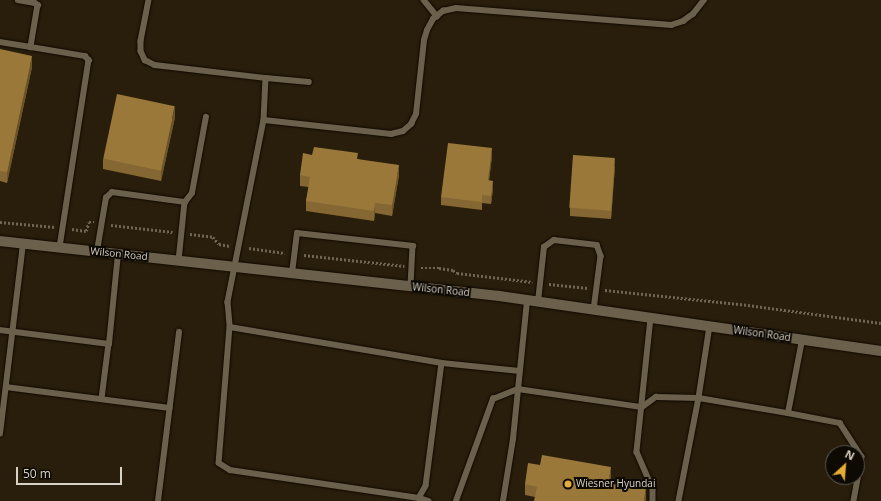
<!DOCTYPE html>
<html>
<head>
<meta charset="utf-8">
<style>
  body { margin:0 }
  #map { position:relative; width:881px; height:501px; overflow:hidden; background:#281e0b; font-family:"Open Sans",sans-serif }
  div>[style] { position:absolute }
  .path>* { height:2.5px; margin-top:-1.25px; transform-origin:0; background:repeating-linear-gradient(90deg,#6e6555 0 2px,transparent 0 4px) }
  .roads { filter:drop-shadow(0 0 1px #100800) drop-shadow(0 0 1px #100800) }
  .lane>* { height:5.5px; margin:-2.75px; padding:0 2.75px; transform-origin:2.75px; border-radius:2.75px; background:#6b604b }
  .secondary>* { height:10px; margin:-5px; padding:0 5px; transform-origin:5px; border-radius:5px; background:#6b604b }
  .wall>* { inset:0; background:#846732 }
  .shaded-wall>* { inset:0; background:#6c5429 }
  .building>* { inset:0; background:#9a783a; transform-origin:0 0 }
  .dots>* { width:11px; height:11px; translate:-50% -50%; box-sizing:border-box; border:2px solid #0d0903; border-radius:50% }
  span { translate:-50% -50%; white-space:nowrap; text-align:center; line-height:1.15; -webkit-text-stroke:4px #0d0903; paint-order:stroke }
  .street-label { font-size:10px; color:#d8d2c6 }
  .poi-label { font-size:10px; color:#d8d2c6 }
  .left { translate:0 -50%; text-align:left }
  .north { position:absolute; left:825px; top:445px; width:40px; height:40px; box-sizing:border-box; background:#0d0903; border:1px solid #5e5951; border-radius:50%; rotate:26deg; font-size:11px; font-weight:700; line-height:16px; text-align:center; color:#d8d2c6 }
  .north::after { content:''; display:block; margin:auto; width:14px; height:18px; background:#e6ad36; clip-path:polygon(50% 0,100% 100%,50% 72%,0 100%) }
  .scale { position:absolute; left:16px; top:467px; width:106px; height:18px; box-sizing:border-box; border:2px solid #d8d2c6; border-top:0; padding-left:5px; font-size:12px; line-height:14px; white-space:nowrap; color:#d8d2c6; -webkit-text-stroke:3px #0d0903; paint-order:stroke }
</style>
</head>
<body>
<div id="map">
  <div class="path">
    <div style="left:0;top:222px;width:55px;rotate:5.2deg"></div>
    <div style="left:111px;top:225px;width:62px;rotate:6.4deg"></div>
    <div style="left:72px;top:229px;width:14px;rotate:8deg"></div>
    <div style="left:86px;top:231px;width:9px;rotate:-72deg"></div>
    <div style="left:89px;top:222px;width:5px"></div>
    <div style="left:190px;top:234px;width:23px;rotate:7deg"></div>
    <div style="left:213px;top:237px;width:9px;rotate:49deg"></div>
    <div style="left:219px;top:244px;width:11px;rotate:10deg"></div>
    <div style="left:249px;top:248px;width:36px;rotate:8deg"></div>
    <div style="left:304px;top:255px;width:101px;rotate:6.3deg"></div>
    <div style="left:421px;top:268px;width:18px"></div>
    <div style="left:439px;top:268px;width:14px;rotate:8deg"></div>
    <div style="left:453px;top:270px;width:5px;rotate:37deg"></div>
    <div style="left:457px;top:273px;width:76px;rotate:6.8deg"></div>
    <div style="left:549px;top:284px;width:39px;rotate:6deg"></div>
    <div style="left:605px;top:290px;width:144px;rotate:6deg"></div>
    <div style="left:748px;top:305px;width:134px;rotate:7.7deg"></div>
  </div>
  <div class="roads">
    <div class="lane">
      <div style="left:18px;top:0;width:17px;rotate:10deg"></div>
      <div style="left:35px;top:3px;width:4px;rotate:34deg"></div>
      <div style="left:38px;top:5px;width:43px;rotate:99.5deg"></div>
      <div style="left:31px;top:47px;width:55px;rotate:9.5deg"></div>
      <div style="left:85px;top:56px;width:6px;rotate:45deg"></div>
      <div style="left:89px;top:60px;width:189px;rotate:98.8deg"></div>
      <div style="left:149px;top:0;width:42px;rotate:101deg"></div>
      <div style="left:141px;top:41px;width:10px;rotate:90deg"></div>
      <div style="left:141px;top:51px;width:10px;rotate:66deg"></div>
      <div style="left:145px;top:60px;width:11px;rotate:27deg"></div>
      <div style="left:155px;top:65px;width:112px;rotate:6.7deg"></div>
      <div style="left:266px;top:78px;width:42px;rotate:92.7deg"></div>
      <div style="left:264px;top:120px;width:186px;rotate:101.2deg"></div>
      <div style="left:228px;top:302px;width:25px;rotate:85deg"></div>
      <div style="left:230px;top:327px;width:136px;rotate:94.6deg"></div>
      <div style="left:219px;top:463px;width:13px;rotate:32deg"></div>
      <div style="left:230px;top:470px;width:191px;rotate:8.4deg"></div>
      <div style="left:419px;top:498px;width:10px;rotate:17deg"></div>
      <div style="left:424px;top:0;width:21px;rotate:51deg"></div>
      <div style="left:0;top:42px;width:31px;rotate:9deg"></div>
      <div style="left:266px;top:78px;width:43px;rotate:5.3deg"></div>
      <div style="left:264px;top:120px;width:128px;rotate:6.3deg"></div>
      <div style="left:391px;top:134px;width:12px;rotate:-14deg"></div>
      <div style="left:403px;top:131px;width:11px;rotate:-41deg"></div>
      <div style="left:411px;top:124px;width:11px;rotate:-63deg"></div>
      <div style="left:416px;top:114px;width:74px;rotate:-83.8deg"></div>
      <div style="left:424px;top:40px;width:10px;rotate:-73deg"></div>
      <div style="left:427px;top:30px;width:13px;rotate:-61deg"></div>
      <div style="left:433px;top:19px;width:13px;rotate:-39deg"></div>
      <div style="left:443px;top:11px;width:13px;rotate:-13deg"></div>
      <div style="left:456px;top:8px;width:216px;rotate:4.5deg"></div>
      <div style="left:671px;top:25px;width:13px;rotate:-18deg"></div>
      <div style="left:683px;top:21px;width:12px;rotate:-35deg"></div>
      <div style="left:693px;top:14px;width:18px;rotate:-52deg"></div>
      <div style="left:185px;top:202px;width:11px;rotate:-52deg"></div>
      <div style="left:192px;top:193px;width:77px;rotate:-79.6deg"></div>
      <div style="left:97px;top:251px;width:54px;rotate:-80.4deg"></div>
      <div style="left:106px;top:198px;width:8px;rotate:-45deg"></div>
      <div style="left:112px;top:192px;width:74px;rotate:7.8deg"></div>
      <div style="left:185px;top:202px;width:59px;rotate:95.8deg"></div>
      <div style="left:292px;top:273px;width:40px;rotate:-82.9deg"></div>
      <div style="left:297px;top:233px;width:117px;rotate:6.4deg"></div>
      <div style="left:413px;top:246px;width:40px;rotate:92.9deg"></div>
      <div style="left:538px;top:302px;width:55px;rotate:-83.8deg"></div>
      <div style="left:544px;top:247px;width:12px;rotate:-35deg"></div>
      <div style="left:554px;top:240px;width:43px;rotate:6.6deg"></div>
      <div style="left:597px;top:245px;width:12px;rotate:70deg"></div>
      <div style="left:601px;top:256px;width:54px;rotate:97.4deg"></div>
      <div style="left:651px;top:318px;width:135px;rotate:96deg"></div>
      <div style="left:637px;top:452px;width:40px;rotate:66.6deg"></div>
      <div style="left:653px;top:489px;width:12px;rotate:90deg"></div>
      <div style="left:710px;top:326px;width:73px;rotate:98.7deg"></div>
      <div style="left:699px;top:398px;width:90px;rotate:9.6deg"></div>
      <div style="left:788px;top:413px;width:74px;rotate:-79.1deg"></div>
      <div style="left:230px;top:327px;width:215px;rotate:9.6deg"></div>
      <div style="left:442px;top:363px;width:124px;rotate:97.4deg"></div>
      <div style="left:426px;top:486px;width:14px;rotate:120deg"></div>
      <div style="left:0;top:330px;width:110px;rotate:7.3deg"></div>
      <div style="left:109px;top:344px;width:55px;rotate:97.3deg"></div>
      <div style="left:109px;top:344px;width:90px;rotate:-84.3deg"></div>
      <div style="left:442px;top:363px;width:78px;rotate:5.9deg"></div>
      <div style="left:6px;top:387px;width:165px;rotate:7.3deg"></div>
      <div style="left:788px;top:413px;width:53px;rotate:10.9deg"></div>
      <div style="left:840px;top:423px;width:40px;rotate:57.1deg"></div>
      <div style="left:862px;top:457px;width:45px;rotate:100.3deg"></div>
      <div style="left:0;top:434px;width:192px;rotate:-83.1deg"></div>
      <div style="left:158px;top:501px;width:170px;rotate:-82.9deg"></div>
      <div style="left:456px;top:501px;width:109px;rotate:-70.1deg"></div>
      <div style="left:493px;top:399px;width:27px;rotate:-22deg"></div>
      <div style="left:518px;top:389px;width:125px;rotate:8.3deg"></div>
      <div style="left:642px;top:407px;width:17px;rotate:-36deg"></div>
      <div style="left:656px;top:397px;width:43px;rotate:1.3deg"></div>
      <div style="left:699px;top:398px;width:105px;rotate:101deg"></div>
      <div style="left:503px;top:501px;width:63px;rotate:-80.8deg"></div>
      <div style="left:513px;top:439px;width:140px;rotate:-84.2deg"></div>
    </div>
    <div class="secondary">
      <div style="left:0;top:241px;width:502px;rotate:6.29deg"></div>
      <div style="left:499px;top:296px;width:386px;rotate:8.2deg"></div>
    </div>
  </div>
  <div class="wall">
    <div style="clip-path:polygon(0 49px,32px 67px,7px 183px,0 181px)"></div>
    <div style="clip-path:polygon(175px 117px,161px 181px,103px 169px,103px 159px)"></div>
    <div style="clip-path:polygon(312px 155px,358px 159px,399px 175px,392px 216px,375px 213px,374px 221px,306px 211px,306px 201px,309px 187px,300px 186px,300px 175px)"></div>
    <div style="clip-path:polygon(492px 156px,489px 181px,493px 189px,491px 204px,482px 203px,482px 210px,441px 205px,441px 197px)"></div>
    <div style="clip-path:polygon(615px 166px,611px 219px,570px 216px,570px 208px)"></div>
    <div style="clip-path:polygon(611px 477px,610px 480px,646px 497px,535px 497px,525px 495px,525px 484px)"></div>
  </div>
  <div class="shaded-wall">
    <div style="clip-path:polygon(32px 56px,32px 67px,7px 183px,7px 172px)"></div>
    <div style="clip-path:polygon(175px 106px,175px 117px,161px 181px,161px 171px)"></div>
    <div style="clip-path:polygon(492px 148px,492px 156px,488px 188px,488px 180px)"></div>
    <div style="clip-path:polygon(615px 158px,615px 166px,611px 219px,611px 211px)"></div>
    <div style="clip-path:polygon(399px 165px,399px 175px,392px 216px,392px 205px)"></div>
    <div style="clip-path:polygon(493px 181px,493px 189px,491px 204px,491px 196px)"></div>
    <div style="clip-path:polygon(375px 203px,375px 213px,374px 221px,374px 211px)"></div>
    <div style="clip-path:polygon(611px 467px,611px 477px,609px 491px,609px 480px)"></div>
    <div style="clip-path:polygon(646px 487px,646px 501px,644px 501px)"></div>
  </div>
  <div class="building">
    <div style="clip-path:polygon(0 49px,32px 56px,7px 172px,0 171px)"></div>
    <div style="left:117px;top:94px;width:59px;height:66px;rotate:12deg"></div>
    <div style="clip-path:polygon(448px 143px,492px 148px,488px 180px,493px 181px,491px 196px,482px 195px,482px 202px,441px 197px)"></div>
    <div style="clip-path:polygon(314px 147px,358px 153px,357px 159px,399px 165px,392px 205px,375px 203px,374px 211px,306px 201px,310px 177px,300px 175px,303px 153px,312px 155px)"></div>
    <div style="left:573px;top:155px;width:42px;height:53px;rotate:4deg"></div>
    <div style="clip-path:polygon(542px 455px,611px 467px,609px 480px,646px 487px,644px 501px,534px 501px,537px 487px,525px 484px,528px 463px,540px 465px)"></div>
  </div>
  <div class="dots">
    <div style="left:568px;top:484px;background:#e6ad36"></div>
  </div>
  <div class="street-label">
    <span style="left:119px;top:254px;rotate:6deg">Wilson Road</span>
    <span style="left:441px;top:290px;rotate:6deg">Wilson Road</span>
    <span style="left:762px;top:334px;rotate:8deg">Wilson Road</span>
  </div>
  <div class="poi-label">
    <span class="left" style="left:576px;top:484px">Wiesner Hyundai</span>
  </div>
  <div class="north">N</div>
  <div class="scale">50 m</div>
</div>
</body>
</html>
